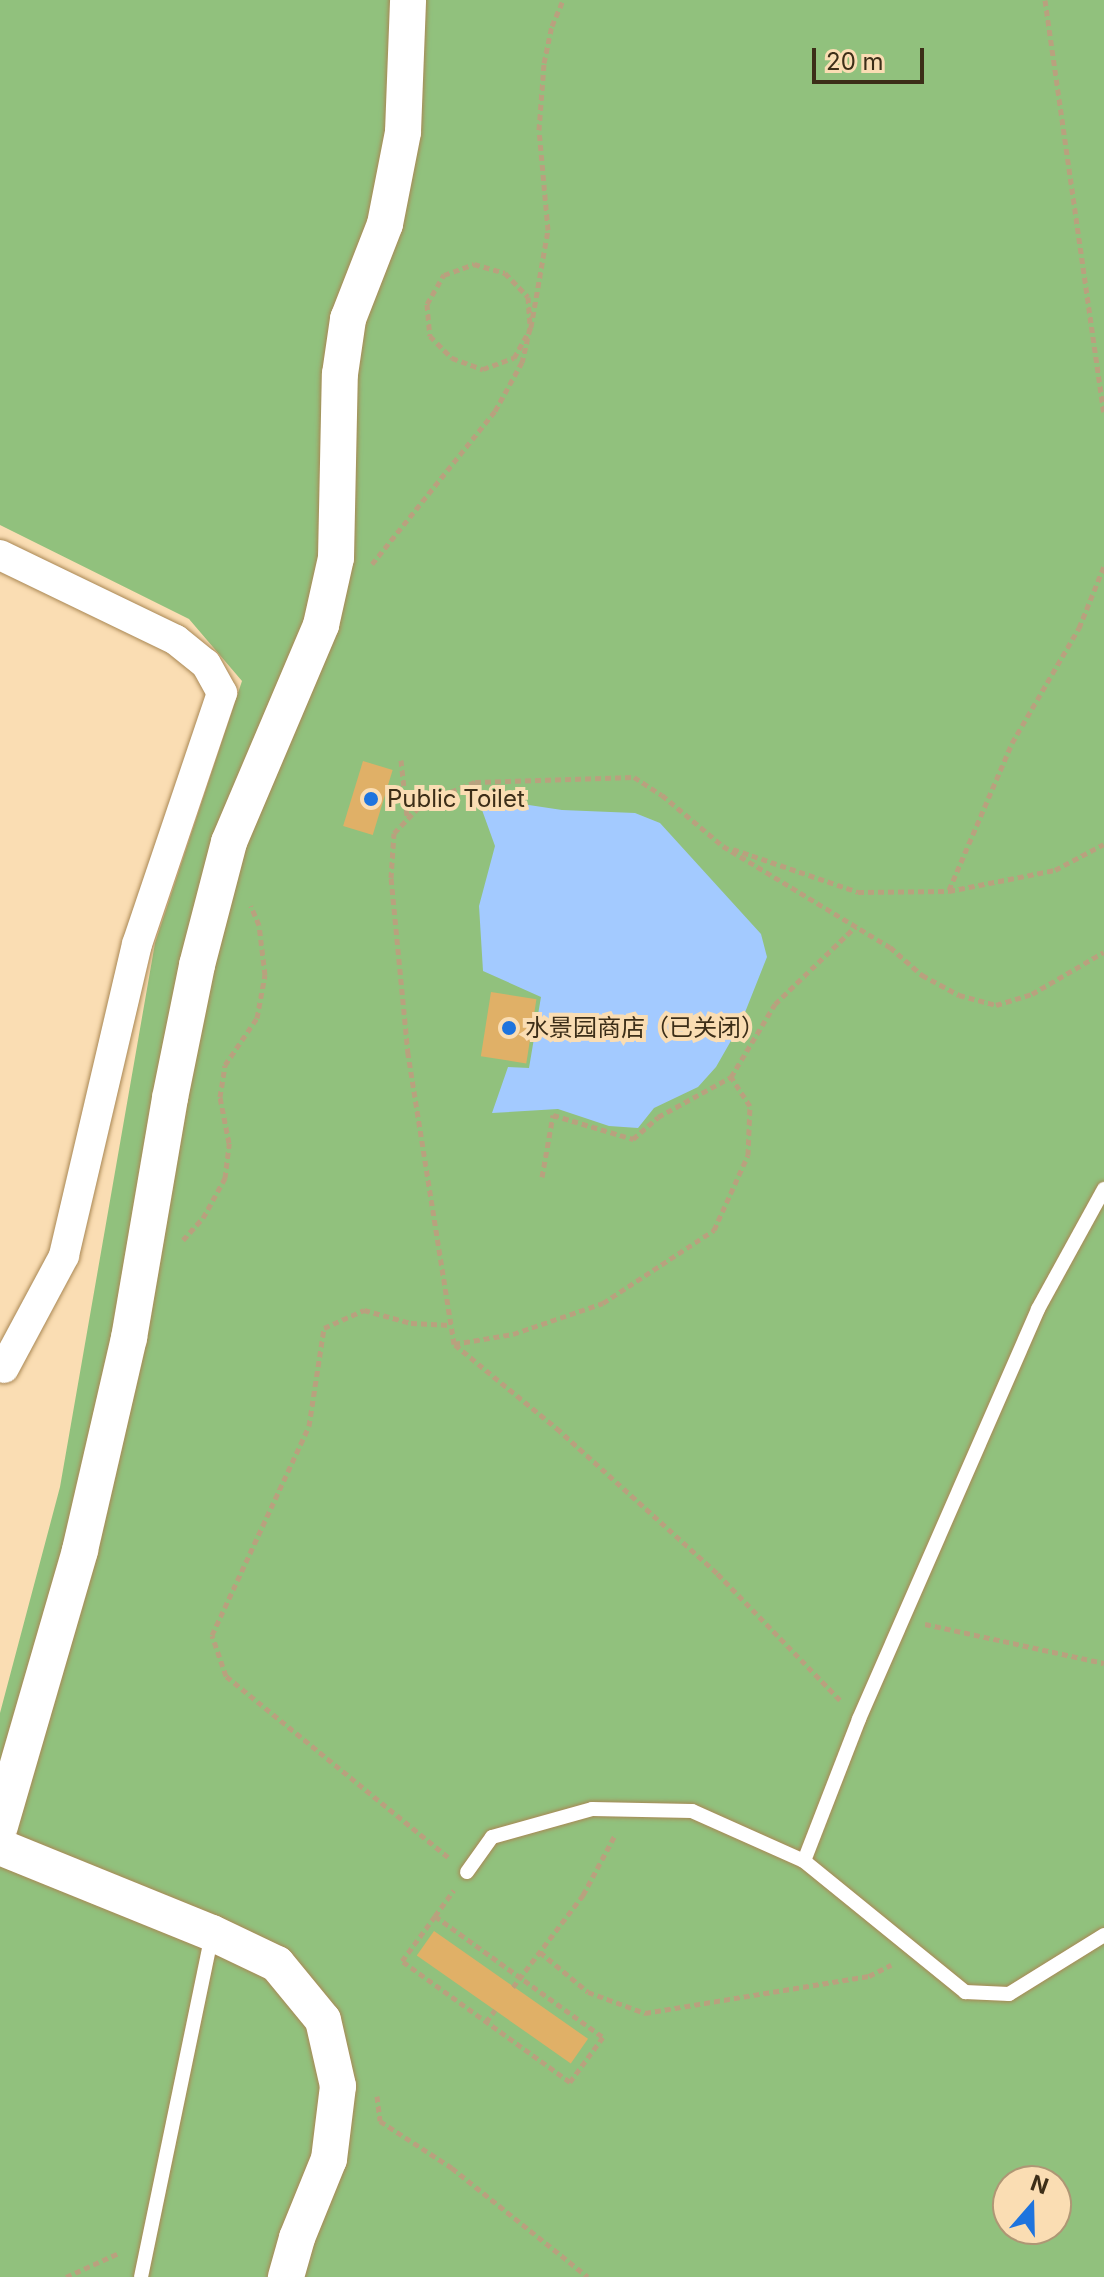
<!DOCTYPE html>
<html>
<head>
<meta charset="utf-8">
<style>
  body { margin:0 }
  #map { position:relative; width:1104px; height:2277px; overflow:hidden; background:#faddb3; font-family:Inter,"Noto Sans SC",sans-serif }
  div>[style] { position:absolute }
  .forest>* { inset:0; background:#91c17d }
  .water>* { inset:0; background:#a3caff }
  .building>* { inset:0; background:#e0b067; transform-origin:0 0 }
  .path>* { height:5px; margin-top:-2.5px; transform-origin:0; background:repeating-linear-gradient(90deg,#b9a17e 0 6px,transparent 0 10px) }
  .roads { filter:drop-shadow(0 0 2px #a98754) drop-shadow(0 0 2px #a98754) }
  .service>* { height:14px; margin:-7px; padding:0 7px; transform-origin:7px; border-radius:7px; background:#fff }
  .minor>* { height:30px; margin:-15px; padding:0 15px; transform-origin:15px; border-radius:15px; background:#fff }
  .tertiary>* { height:36px; margin:-18px; padding:0 18px; transform-origin:18px; border-radius:18px; background:#fff }
  .path-bridge>* { height:5px; margin-top:-2.5px; transform-origin:0; background:repeating-linear-gradient(90deg,#b9a17e 0 6px,transparent 0 10px) }
  .dots>* { width:22px; height:22px; translate:-50% -50%; box-sizing:border-box; border:4px solid #faddb3; border-radius:50% }
  span { translate:-50% -50%; white-space:nowrap; text-align:center; line-height:1.15; -webkit-text-stroke:8px #faddb3; paint-order:stroke }
  .poi-label { font-size:24px; color:#3c2e18 }
  .left { translate:0 -50%; text-align:left }
  .north { position:absolute; left:992px; top:2165px; width:80px; height:80px; box-sizing:border-box; background:#faddb3; border:2px solid #ae9775; border-radius:50%; rotate:20deg; font-size:22px; font-weight:700; line-height:32px; text-align:center; color:#3c2e18 }
  .north::after { content:''; display:block; margin:auto; width:28px; height:36px; background:#1e74de; clip-path:polygon(50% 0,100% 100%,50% 72%,0 100%) }
  .scale { position:absolute; left:812px; top:48px; width:112px; height:36px; box-sizing:border-box; border:4px solid #3c2e18; border-top:0; padding-left:10px; font-size:24px; line-height:28px; white-space:nowrap; color:#3c2e18; -webkit-text-stroke:6px #faddb3; paint-order:stroke }
</style>
</head>
<body>
<div id="map">
  <div class="forest">
    <div style="clip-path:polygon(evenodd,0 0,1104px 0,1104px 2277px,0 2277px,0 1713px,60px 1487px,155px 943px,242px 681px,189px 619px,0 525px,0 0,1008px 2181px,1056px 2181px,1056px 2229px,1008px 2229px,1008px 2181px)"></div>
  </div>
  <div class="water">
    <div style="clip-path:polygon(509px 802px,562px 810px,635px 813px,660px 823px,761px 934px,767px 957px,740px 1025px,716px 1067px,698px 1087px,654px 1108px,638px 1128px,609px 1126px,558px 1109px,492px 1113px,508px 1067px,529px 1068px,541px 997px,483px 971px,479px 906px,495px 846px,482px 810px)"></div>
  </div>
  <div class="building">
    <div style="left:363px;top:761px;width:31px;height:68px;rotate:17deg"></div>
    <div style="left:491px;top:992px;width:46px;height:65px;rotate:9deg"></div>
    <div style="left:434px;top:1931px;width:188px;height:30px;rotate:35deg"></div>
  </div>
  <div class="path">
    <div style="left:1045px;top:0;width:416px;rotate:81.9deg"></div>
    <div style="left:427px;top:304px;width:32px;rotate:85deg"></div>
    <div style="left:430px;top:336px;width:31px;rotate:45deg"></div>
    <div style="left:452px;top:358px;width:33px;rotate:20deg"></div>
    <div style="left:483px;top:369px;width:33px;rotate:-20deg"></div>
    <div style="left:514px;top:358px;width:35px;rotate:-61deg"></div>
    <div style="left:531px;top:327px;width:98px;rotate:-80.1deg"></div>
    <div style="left:548px;top:230px;width:100px;rotate:-95.1deg"></div>
    <div style="left:539px;top:130px;width:67px;rotate:-85.7deg"></div>
    <div style="left:544px;top:63px;width:38px;rotate:-78deg"></div>
    <div style="left:552px;top:26px;width:28px;rotate:-67deg"></div>
    <div style="left:372px;top:564px;width:196px;rotate:-51.2deg"></div>
    <div style="left:495px;top:411px;width:56px;rotate:-61.1deg"></div>
    <div style="left:401px;top:760px;width:56px;rotate:83.9deg"></div>
    <div style="left:733px;top:849px;width:132px;rotate:19deg"></div>
    <div style="left:858px;top:892px;width:91px;rotate:-0.6deg"></div>
    <div style="left:949px;top:891px;width:108px;rotate:-11.2deg"></div>
    <div style="left:1055px;top:870px;width:55px;rotate:-28deg"></div>
    <div style="left:949px;top:890px;width:160px;rotate:-66.8deg"></div>
    <div style="left:1012px;top:743px;width:133px;rotate:-59.8deg"></div>
    <div style="left:1079px;top:628px;width:67px;rotate:-68deg"></div>
    <div style="left:542px;top:1177px;width:63px;rotate:-79.9deg"></div>
    <div style="left:553px;top:1115px;width:84px;rotate:16.7deg"></div>
    <div style="left:633px;top:1139px;width:33px;rotate:-41deg"></div>
    <div style="left:658px;top:1117px;width:83px;rotate:-28.7deg"></div>
    <div style="left:731px;top:1077px;width:85px;rotate:-58.9deg"></div>
    <div style="left:775px;top:1004px;width:112px;rotate:-43.9deg"></div>
    <div style="left:183px;top:1240px;width:30px;rotate:-48deg"></div>
    <div style="left:203px;top:1218px;width:46px;rotate:-61.2deg"></div>
    <div style="left:225px;top:1178px;width:35px;rotate:-83deg"></div>
    <div style="left:229px;top:1143px;width:47px;rotate:-101.1deg"></div>
    <div style="left:220px;top:1097px;width:32px;rotate:-81deg"></div>
    <div style="left:225px;top:1065px;width:57px;rotate:-55.8deg"></div>
    <div style="left:257px;top:1018px;width:44px;rotate:-79.5deg"></div>
    <div style="left:265px;top:975px;width:50px;rotate:-96.8deg"></div>
    <div style="left:259px;top:925px;width:21px;rotate:-113deg"></div>
    <div style="left:454px;top:1344px;width:60px;rotate:-9.6deg"></div>
    <div style="left:513px;top:1334px;width:95px;rotate:-19deg"></div>
    <div style="left:603px;top:1303px;width:133px;rotate:-33.3deg"></div>
    <div style="left:714px;top:1230px;width:82px;rotate:-65.6deg"></div>
    <div style="left:748px;top:1155px;width:49px;rotate:-87.7deg"></div>
    <div style="left:750px;top:1106px;width:35px;rotate:-123deg"></div>
    <div style="left:925px;top:1624px;width:183px;rotate:12.3deg"></div>
    <div style="left:840px;top:1700px;width:177px;rotate:-134.1deg"></div>
    <div style="left:717px;top:1573px;width:212px;rotate:-137.9deg"></div>
    <div style="left:560px;top:1431px;width:137px;rotate:-140.6deg"></div>
    <div style="left:454px;top:1344px;width:294px;rotate:-99deg"></div>
    <div style="left:408px;top:1054px;width:177px;rotate:-95.5deg"></div>
    <div style="left:391px;top:878px;width:45px;rotate:-86.2deg"></div>
    <div style="left:394px;top:833px;width:42px;rotate:-46deg"></div>
    <div style="left:423px;top:803px;width:56px;rotate:-22deg"></div>
    <div style="left:475px;top:782px;width:159px;rotate:-1.8deg"></div>
    <div style="left:634px;top:777px;width:33px;rotate:33deg"></div>
    <div style="left:662px;top:795px;width:80px;rotate:39.9deg"></div>
    <div style="left:723px;top:846px;width:195px;rotate:31.2deg"></div>
    <div style="left:890px;top:947px;width:43px;rotate:41.2deg"></div>
    <div style="left:922px;top:975px;width:42px;rotate:28.4deg"></div>
    <div style="left:959px;top:995px;width:38px;rotate:15deg"></div>
    <div style="left:996px;top:1005px;width:38px;rotate:-17deg"></div>
    <div style="left:1032px;top:994px;width:83px;rotate:-30.3deg"></div>
    <div style="left:448px;top:1857px;width:286px;rotate:-140.8deg"></div>
    <div style="left:226px;top:1676px;width:43px;rotate:-108.9deg"></div>
    <div style="left:212px;top:1635px;width:230px;rotate:-65.1deg"></div>
    <div style="left:309px;top:1426px;width:99px;rotate:-81.3deg"></div>
    <div style="left:324px;top:1328px;width:44px;rotate:-24.2deg"></div>
    <div style="left:364px;top:1310px;width:49px;rotate:15.5deg"></div>
    <div style="left:411px;top:1323px;width:40px;rotate:2.9deg"></div>
    <div style="left:435px;top:1916px;width:207px;rotate:35.8deg"></div>
    <div style="left:603px;top:2037px;width:56px;rotate:126.3deg"></div>
    <div style="left:570px;top:2082px;width:207px;rotate:-144.2deg"></div>
    <div style="left:402px;top:1961px;width:56px;rotate:-53.7deg"></div>
    <div style="left:435px;top:1916px;width:32px;rotate:-54deg"></div>
    <div style="left:540px;top:1952px;width:62px;rotate:39.8deg"></div>
    <div style="left:588px;top:1992px;width:61px;rotate:20.2deg"></div>
    <div style="left:645px;top:2013px;width:227px;rotate:-9.4deg"></div>
    <div style="left:869px;top:1976px;width:25px;rotate:-27deg"></div>
    <div style="left:513px;top:1987px;width:116px;rotate:-52.7deg"></div>
    <div style="left:583px;top:1895px;width:68px;rotate:-61.9deg"></div>
    <div style="left:486px;top:2022px;width:15px;rotate:-53deg"></div>
    <div style="left:377px;top:2096px;width:25px;rotate:83deg"></div>
    <div style="left:380px;top:2121px;width:86px;rotate:33.1deg"></div>
    <div style="left:452px;top:2168px;width:174px;rotate:38.7deg"></div>
    <div style="left:66px;top:2277px;width:58px;rotate:-24.4deg"></div>
  </div>
  <div class="roads">
    <div class="service">
      <div style="left:804px;top:1861px;width:152px;rotate:-68.8deg"></div>
      <div style="left:859px;top:1719px;width:447px;rotate:-66.4deg"></div>
      <div style="left:1038px;top:1309px;width:137px;rotate:-61.2deg"></div>
      <div style="left:467px;top:1872px;width:43px;rotate:-54.5deg"></div>
      <div style="left:492px;top:1837px;width:104px;rotate:-15.6deg"></div>
      <div style="left:592px;top:1809px;width:100px;rotate:1.1deg"></div>
      <div style="left:692px;top:1811px;width:123px;rotate:24.1deg"></div>
      <div style="left:804px;top:1861px;width:208px;rotate:39.1deg"></div>
      <div style="left:965px;top:1992px;width:44px;rotate:2.6deg"></div>
      <div style="left:1009px;top:1994px;width:112px;rotate:-31.8deg"></div>
      <div style="left:141px;top:2277px;width:351px;rotate:-78.3deg"></div>
    </div>
    <div class="minor">
      <div style="left:0;top:555px;width:195px;rotate:25.8deg"></div>
      <div style="left:176px;top:640px;width:38px;rotate:39deg"></div>
      <div style="left:206px;top:664px;width:33px;rotate:61deg"></div>
      <div style="left:222px;top:693px;width:265px;rotate:108.7deg"></div>
      <div style="left:137px;top:944px;width:320px;rotate:103.2deg"></div>
      <div style="left:64px;top:1256px;width:127px;rotate:118.2deg"></div>
    </div>
    <div class="tertiary">
      <div style="left:0;top:1826px;width:287px;rotate:-73.8deg"></div>
      <div style="left:80px;top:1550px;width:218px;rotate:-77deg"></div>
      <div style="left:129px;top:1338px;width:243px;rotate:-80.3deg"></div>
      <div style="left:170px;top:1098px;width:136px;rotate:-78.5deg"></div>
      <div style="left:197px;top:965px;width:127px;rotate:-75.4deg"></div>
      <div style="left:229px;top:842px;width:236px;rotate:-67deg"></div>
      <div style="left:321px;top:625px;width:69px;rotate:-77.4deg"></div>
      <div style="left:336px;top:558px;width:184px;rotate:-88.8deg"></div>
      <div style="left:340px;top:374px;width:56px;rotate:-81.7deg"></div>
      <div style="left:348px;top:319px;width:102px;rotate:-68.7deg"></div>
      <div style="left:385px;top:224px;width:94px;rotate:-78.9deg"></div>
      <div style="left:403px;top:132px;width:132px;rotate:-87.8deg"></div>
      <div style="left:0;top:1847px;width:229px;rotate:22.1deg"></div>
      <div style="left:212px;top:1933px;width:72px;rotate:25.5deg"></div>
      <div style="left:277px;top:1964px;width:72px;rotate:50.6deg"></div>
      <div style="left:323px;top:2020px;width:68px;rotate:77.2deg"></div>
      <div style="left:338px;top:2086px;width:74px;rotate:97deg"></div>
      <div style="left:329px;top:2159px;width:85px;rotate:112.1deg"></div>
      <div style="left:297px;top:2238px;width:41px;rotate:105.8deg"></div>
    </div>
  </div>
  <div class="path-bridge">
    <div style="left:427px;top:304px;width:34px;rotate:-60deg"></div>
    <div style="left:444px;top:275px;width:32px;rotate:-20deg"></div>
    <div style="left:474px;top:264px;width:32px;rotate:16deg"></div>
    <div style="left:505px;top:273px;width:33px;rotate:46deg"></div>
    <div style="left:528px;top:297px;width:31px;rotate:86deg"></div>
    <div style="left:530px;top:328px;width:35px;rotate:103deg"></div>
  </div>
  <div class="dots">
    <div style="left:371px;top:799px;background:#1e74de"></div>
    <div style="left:509px;top:1028px;background:#1e74de"></div>
  </div>
  <div class="poi-label">
    <span class="left" style="left:387px;top:799px">Public Toilet</span>
    <span class="left" style="left:525px;top:1028px">水景园商店（已关闭）</span>
  </div>
  <div class="north">N</div>
  <div class="scale">20 m</div>
</div>
</body>
</html>
